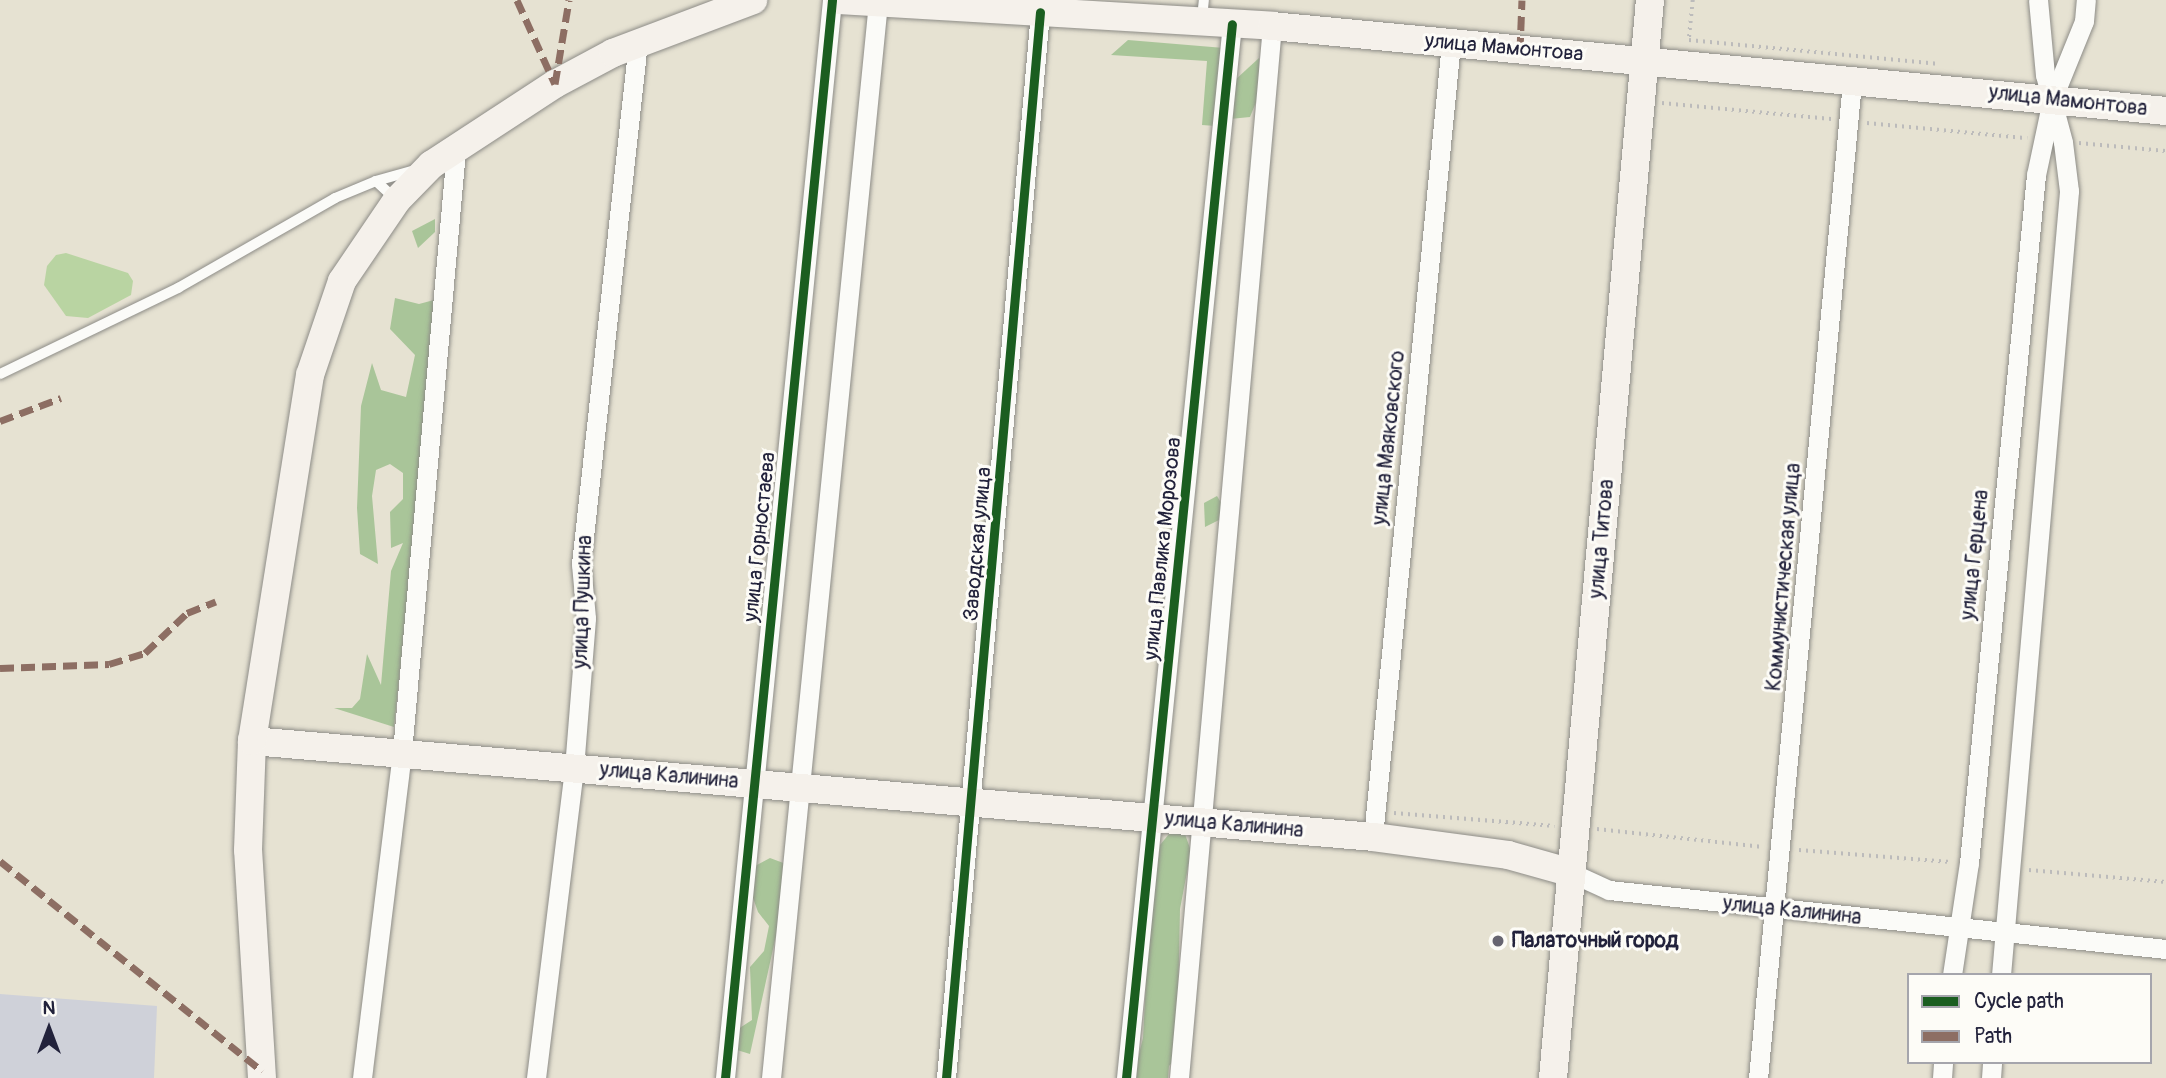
<!DOCTYPE html>
<html>
<head>
<meta charset="utf-8">
<style>
  body { margin:0 }
  #map { position:relative; width:2166px; height:1078px; overflow:hidden; background:#e6e2d2; font-family:Pangolin,sans-serif }
  div>[style] { position:absolute }
  .industrial>* { inset:0; background:#cfd1d9 }
  .green>* { inset:0; background:#b9d4a2 }
  .forest>* { inset:0; background:#a9c599 }
  .path>* { height:3.5px; margin-top:-1.75px; transform-origin:0; background:repeating-linear-gradient(90deg,#bcbbbb 0 2px,transparent 0 7px) }
  .roads { filter:drop-shadow(0 0 2px #8d8c87) drop-shadow(0 0 2px #8d8c87) }
  .lane>* { height:10px; margin:-5px; padding:0 5px; transform-origin:5px; border-radius:5px; background:#fbfbf8 }
  .street>* { height:19px; margin:-9.5px; padding:0 9.5px; transform-origin:9.5px; border-radius:9.5px; background:#fbfbf8 }
  .secondary>* { height:28px; margin:-14px; padding:0 14px; transform-origin:14px; border-radius:14px; background:#f5f1eb }
  .quiet>* { height:7px; margin-top:-3.5px; transform-origin:0; background:repeating-linear-gradient(90deg,#8d6e63 0 14px,transparent 0 21px) }
  .cycleway>* { height:9px; margin:-4.5px; padding:0 4.5px; transform-origin:4.5px; border-radius:4.5px; background:#1b5e20 }
  .dots>* { width:19px; height:19px; translate:-50% -50%; box-sizing:border-box; border:4px solid #fdfcf7; border-radius:50% }
  span { translate:-50% -50%; white-space:nowrap; text-align:center; line-height:1.15; -webkit-text-stroke:6px #fdfcf7; paint-order:stroke }
  .street-label { font-size:21px; color:#22223b }
  .poi-label { font-size:21px; color:#22223b; font-weight:700 }
  .left { translate:0 -50%; text-align:left }
  .legend { position:absolute; left:1907px; top:973px; width:245px; height:91px; box-sizing:border-box; background:#fdfcf7; border:2px solid #a5a5ac; margin:0; padding:9px 12px; list-style:none; font-size:21px; color:#22223b }
  .legend li { display:flex; align-items:center; gap:14px; height:35px }
  .legend b { width:35px; border:2px solid #a5a5ac }
  .north { position:absolute; left:14px; top:994px; width:70px; height:70px; -webkit-text-stroke:5px #fdfcf7; paint-order:stroke; rotate:0deg; font-size:19px; font-weight:700; line-height:28px; text-align:center; color:#22223b }
  .north::after { content:''; display:block; margin:auto; width:24px; height:32px; background:#22223b; clip-path:polygon(50% 0,100% 100%,50% 72%,0 100%) }
</style>
</head>
<body>
<div id="map">
  <div class="industrial">
    <div style="clip-path:polygon(0 994px,157px 1006px,154px 1078px,0 1078px)"></div>
  </div>
  <div class="green">
    <div style="clip-path:polygon(66px 253px,128px 273px,133px 281px,131px 295px,88px 318px,66px 316px,44px 285px,47px 266px,56px 255px)"></div>
  </div>
  <div class="forest">
    <div style="clip-path:polygon(1128px 40px,1224px 48px,1216px 126px,1202px 125px,1207px 61px,1111px 55px)"></div>
    <div style="clip-path:polygon(1259px 58px,1259px 95px,1250px 117px,1230px 119px,1235px 80px)"></div>
    <div style="clip-path:polygon(435px 219px,435px 232px,418px 248px,412px 231px)"></div>
    <div style="clip-path:polygon(395px 298px,419px 304px,434px 300px,425px 440px,394px 727px,334px 708px,352px 708px,360px 699px,367px 654px,381px 685px,391px 571px,403px 543px,391px 548px,390px 512px,403px 499px,403px 473px,390px 464px,376px 470px,372px 496px,378px 564px,360px 554px,357px 508px,361px 406px,372px 363px,381px 390px,406px 397px,415px 355px,390px 329px)"></div>
    <div style="clip-path:polygon(1217px 496px,1223px 506px,1219px 520px,1205px 527px,1204px 503px)"></div>
    <div style="clip-path:polygon(1169px 834px,1185px 834px,1191px 851px,1180px 909px,1177px 1057px,1169px 1066px,1168px 1078px,1133px 1078px,1143px 1038px,1149px 921px,1160px 845px)"></div>
    <div style="clip-path:polygon(770px 858px,786px 864px,784px 899px,750px 1054px,737px 1050px,738px 1029px,752px 1020px,750px 967px,764px 951px,769px 926px,758px 912px,753px 898px,753px 867px)"></div>
  </div>
  <div class="path">
    <div style="left:1693px;top:0;width:40px;rotate:95.7deg"></div>
    <div style="left:1689px;top:40px;width:249px;rotate:5.5deg"></div>
    <div style="left:1662px;top:103px;width:170px;rotate:5.4deg"></div>
    <div style="left:1867px;top:123px;width:161px;rotate:5.4deg"></div>
    <div style="left:2079px;top:143px;width:87px;rotate:5.3deg"></div>
    <div style="left:1394px;top:813px;width:161px;rotate:4.6deg"></div>
    <div style="left:1597px;top:829px;width:167px;rotate:6.2deg"></div>
    <div style="left:1799px;top:850px;width:152px;rotate:4.5deg"></div>
    <div style="left:2029px;top:870px;width:138px;rotate:5deg"></div>
  </div>
  <div class="roads">
    <div class="lane">
      <div style="left:1202px;top:18px;width:18px;rotate:-84deg"></div>
      <div style="left:376px;top:181px;width:41px;rotate:-15.8deg"></div>
      <div style="left:0;top:374px;width:198px;rotate:-25.8deg"></div>
      <div style="left:178px;top:288px;width:181px;rotate:-29.8deg"></div>
      <div style="left:335px;top:198px;width:44px;rotate:-22.5deg"></div>
      <div style="left:376px;top:181px;width:25px;rotate:43deg"></div>
    </div>
    <div class="street">
      <div style="left:1373px;top:837px;width:798px;rotate:-84.39deg"></div>
      <div style="left:1572px;top:873px;width:41px;rotate:24.7deg"></div>
      <div style="left:1609px;top:890px;width:560px;rotate:6.05deg"></div>
      <div style="left:1952px;top:975px;width:113px;rotate:-81.4deg"></div>
      <div style="left:1969px;top:863px;width:691px;rotate:-84.44deg"></div>
      <div style="left:2036px;top:175px;width:77px;rotate:-78deg"></div>
      <div style="left:2052px;top:100px;width:85px;rotate:-67.9deg"></div>
      <div style="left:2084px;top:21px;width:21px;rotate:-85deg"></div>
      <div style="left:2001px;top:975px;width:787px;rotate:-85.04deg"></div>
      <div style="left:2069px;top:191px;width:49px;rotate:-97deg"></div>
      <div style="left:2063px;top:142px;width:69px;rotate:-105deg"></div>
      <div style="left:2045px;top:75px;width:75px;rotate:-95.3deg"></div>
      <div style="left:362px;top:1078px;width:328px;rotate:-83deg"></div>
      <div style="left:402px;top:752px;width:603px;rotate:-84.87deg"></div>
      <div style="left:536px;top:1078px;width:312px;rotate:-83deg"></div>
      <div style="left:574px;top:768px;width:150px;rotate:-85.4deg"></div>
      <div style="left:586px;top:618px;width:54px;rotate:-95.3deg"></div>
      <div style="left:581px;top:564px;width:525px;rotate:-83.77deg"></div>
      <div style="left:725px;top:1078px;width:1083px;rotate:-84.33deg"></div>
      <div style="left:771px;top:1078px;width:1081px;rotate:-84.32deg"></div>
      <div style="left:946px;top:1078px;width:1070px;rotate:-84.96deg"></div>
      <div style="left:1126px;top:1078px;width:1059px;rotate:-84.26deg"></div>
      <div style="left:1179px;top:1078px;width:1056px;rotate:-84.95deg"></div>
      <div style="left:1758px;top:1078px;width:1001px;rotate:-84.61deg"></div>
      <div style="left:1942px;top:1078px;width:16px;rotate:-86deg"></div>
      <div style="left:1991px;top:1078px;width:16px;rotate:-86deg"></div>
    </div>
    <div class="secondary">
      <div style="left:840px;top:0;width:433px;rotate:3.4deg"></div>
      <div style="left:1272px;top:26px;width:898px;rotate:5.43deg"></div>
      <div style="left:252px;top:741px;width:1125px;rotate:4.89deg"></div>
      <div style="left:1373px;top:837px;width:136px;rotate:7.6deg"></div>
      <div style="left:1508px;top:855px;width:66px;rotate:15.7deg"></div>
      <div style="left:262px;top:1078px;width:228px;rotate:-93.5deg"></div>
      <div style="left:248px;top:850px;width:109px;rotate:-87.9deg"></div>
      <div style="left:252px;top:741px;width:371px;rotate:-81deg"></div>
      <div style="left:310px;top:375px;width:99px;rotate:-71.2deg"></div>
      <div style="left:342px;top:281px;width:98px;rotate:-55.8deg"></div>
      <div style="left:397px;top:200px;width:49px;rotate:-45.8deg"></div>
      <div style="left:431px;top:165px;width:148px;rotate:-33.2deg"></div>
      <div style="left:555px;top:84px;width:66px;rotate:-28.1deg"></div>
      <div style="left:613px;top:53px;width:150px;rotate:-20.7deg"></div>
      <div style="left:1553px;top:1078px;width:1082px;rotate:-84.86deg"></div>
    </div>
  </div>
  <div class="quiet">
    <div style="left:517px;top:0;width:92px;rotate:65.7deg"></div>
    <div style="left:555px;top:84px;width:85px;rotate:-80.5deg"></div>
    <div style="left:1520px;top:51px;width:51px;rotate:-87.8deg"></div>
    <div style="left:0;top:421px;width:65px;rotate:-20.7deg"></div>
    <div style="left:0;top:668px;width:109px;rotate:-2.1deg"></div>
    <div style="left:109px;top:664px;width:38px;rotate:-17deg"></div>
    <div style="left:145px;top:653px;width:58px;rotate:-43.6deg"></div>
    <div style="left:187px;top:613px;width:31px;rotate:-22deg"></div>
    <div style="left:0;top:861px;width:336px;rotate:38.7deg"></div>
  </div>
  <div class="cycleway">
    <div style="left:725px;top:1078px;width:1083px;rotate:-84.33deg"></div>
    <div style="left:946px;top:1078px;width:1070px;rotate:-84.96deg"></div>
    <div style="left:1126px;top:1078px;width:1059px;rotate:-84.26deg"></div>
  </div>
  <div class="dots">
    <div style="left:1498px;top:941px;background:#676570"></div>
  </div>
  <div class="street-label">
    <span style="left:1504px;top:48px;rotate:5deg">улица Мамонтова</span>
    <span style="left:2068px;top:101px;rotate:6deg">улица Мамонтова</span>
    <span style="left:1389px;top:438px;rotate:-84deg">улица Маяковского</span>
    <span style="left:760px;top:537px;rotate:-84deg">улица Горностаева</span>
    <span style="left:1602px;top:539px;rotate:-85deg">улица Титова</span>
    <span style="left:978px;top:544px;rotate:-85deg">Заводская улица</span>
    <span style="left:1163px;top:549px;rotate:-84deg">улица Павлика Морозова</span>
    <span style="left:1975px;top:555px;rotate:-84deg">улица Герцена</span>
    <span style="left:1784px;top:577px;rotate:-85deg">Коммунистическая улица</span>
    <span style="left:583px;top:602px;rotate:-88deg">улица Пушкина</span>
    <span style="left:669px;top:776px;rotate:5deg">улица Калинина</span>
    <span style="left:1234px;top:825px;rotate:5deg">улица Калинина</span>
    <span style="left:1792px;top:911px;rotate:6deg">улица Калинина</span>
  </div>
  <div class="poi-label">
    <span class="left" style="left:1512px;top:941px">Палаточный город</span>
  </div>
  <ul class="legend">
  <li><b style="height:9px;background:#1b5e20"></b>Cycle path</li>
  <li><b style="height:9px;background:#8d6e63"></b>Path</li>
  </ul>
  <div class="north">N</div>
</div>
</body>
</html>
